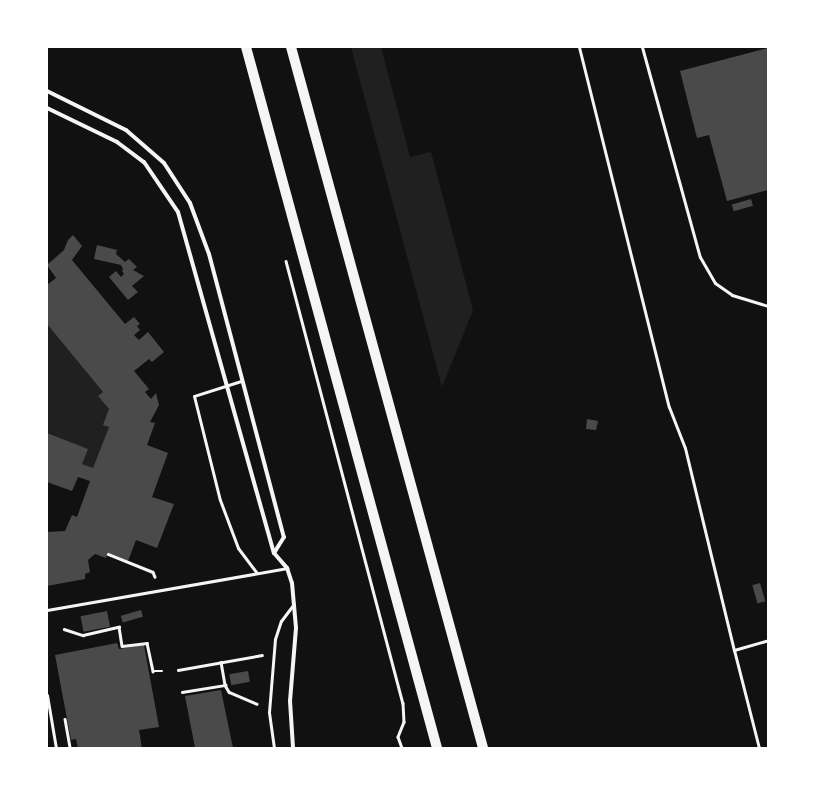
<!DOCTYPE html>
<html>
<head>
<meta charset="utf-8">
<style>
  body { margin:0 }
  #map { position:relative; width:815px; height:795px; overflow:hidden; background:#111; font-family:"PT Serif",serif }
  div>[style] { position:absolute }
  .green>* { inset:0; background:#202020 }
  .building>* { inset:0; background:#4a4a4a; transform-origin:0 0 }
  .path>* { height:2.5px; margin:-1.25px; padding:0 1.25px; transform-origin:1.25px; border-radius:1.25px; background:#f5f5f5 }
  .service>* { height:3px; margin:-1.5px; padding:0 1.5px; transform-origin:1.5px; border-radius:1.5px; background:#f5f5f5 }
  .minor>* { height:4px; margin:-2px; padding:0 2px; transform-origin:2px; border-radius:2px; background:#f5f5f5 }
  .primary>* { height:10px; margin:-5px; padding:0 5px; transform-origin:5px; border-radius:5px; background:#f5f5f5 }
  span { translate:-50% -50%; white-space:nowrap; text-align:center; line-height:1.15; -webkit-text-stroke:3px #fff; paint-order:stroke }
  .frame { position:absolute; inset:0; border:48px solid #fff; pointer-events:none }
</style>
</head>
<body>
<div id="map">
  <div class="green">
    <div style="clip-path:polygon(351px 47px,381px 47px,410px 157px,431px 152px,473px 310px,442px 387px)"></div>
    <div style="clip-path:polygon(47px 324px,103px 392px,98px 396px,109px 409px,109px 427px,93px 468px,82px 464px,87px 449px,47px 433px)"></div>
  </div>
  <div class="building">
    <div style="clip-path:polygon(768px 48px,768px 190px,727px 201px,709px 135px,697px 138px,680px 71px)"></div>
    <div style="left:751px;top:199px;width:7px;height:20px;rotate:74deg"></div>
    <div style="clip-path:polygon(73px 235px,82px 246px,72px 260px,125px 324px,134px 317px,140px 324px,137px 326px,140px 330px,134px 335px,139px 340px,148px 332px,164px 352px,152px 362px,149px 359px,134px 371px,149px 389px,145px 392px,151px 399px,156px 393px,159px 405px,150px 422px,155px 423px,147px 445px,168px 453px,152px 497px,174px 504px,157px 548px,136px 540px,128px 561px,108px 553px,106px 558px,95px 554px,88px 560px,90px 572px,85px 574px,85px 579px,47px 586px,47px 532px,65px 531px,72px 515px,77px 517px,90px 481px,78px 477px,72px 491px,47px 482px,47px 433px,88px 449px,82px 464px,93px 468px,109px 427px,103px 425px,109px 409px,98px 396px,103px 392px,47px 324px,47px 285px,56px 278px,47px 265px,64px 250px,68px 240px)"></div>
    <div style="clip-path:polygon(97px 245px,117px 250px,116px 254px,125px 262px,129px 259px,137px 267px,133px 270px,144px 276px,132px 286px,138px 292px,128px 300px,109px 277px,116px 271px,121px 277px,124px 274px,122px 271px,123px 269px,121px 265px,94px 259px)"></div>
    <div style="clip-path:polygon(587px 419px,598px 421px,596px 430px,586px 429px)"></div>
    <div style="left:760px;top:583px;width:19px;height:8px;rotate:74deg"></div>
    <div style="left:141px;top:610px;width:7px;height:21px;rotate:74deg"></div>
    <div style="left:107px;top:611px;width:16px;height:27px;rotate:79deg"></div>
    <div style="clip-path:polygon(117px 643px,119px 649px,144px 645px,159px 727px,139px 730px,142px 748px,78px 748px,76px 739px,71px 740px,55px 655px)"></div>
    <div style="left:248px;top:671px;width:11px;height:19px;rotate:80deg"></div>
    <div style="clip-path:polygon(221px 690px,233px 748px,195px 748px,185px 696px)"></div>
  </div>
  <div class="path">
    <div style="left:286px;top:261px;width:457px;rotate:75.2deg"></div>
    <div style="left:403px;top:703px;width:19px;rotate:87deg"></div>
    <div style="left:404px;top:722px;width:16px;rotate:112deg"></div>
    <div style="left:398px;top:737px;width:12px;rotate:70deg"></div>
    <div style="left:108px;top:554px;width:48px;rotate:21.8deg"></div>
    <div style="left:153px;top:572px;width:5px;rotate:68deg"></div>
    <div style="left:64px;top:629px;width:20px;rotate:18deg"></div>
    <div style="left:83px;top:635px;width:37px;rotate:-13deg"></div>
    <div style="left:119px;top:627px;width:19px;rotate:81deg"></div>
    <div style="left:122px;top:646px;width:25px;rotate:-7deg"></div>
    <div style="left:147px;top:643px;width:29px;rotate:78deg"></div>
    <div style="left:153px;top:671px;width:9px"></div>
    <div style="left:221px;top:662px;width:23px;rotate:80deg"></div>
    <div style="left:225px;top:685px;width:8px;rotate:60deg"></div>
    <div style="left:229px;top:692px;width:30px;rotate:23deg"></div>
    <div style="left:178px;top:670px;width:85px;rotate:-10.1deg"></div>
    <div style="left:182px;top:692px;width:44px;rotate:-9.2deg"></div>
    <div style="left:65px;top:719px;width:29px;rotate:80deg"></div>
  </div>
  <div class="service">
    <div style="left:579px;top:47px;width:371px;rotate:76deg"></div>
    <div style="left:669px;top:407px;width:44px;rotate:68.7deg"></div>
    <div style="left:685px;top:448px;width:208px;rotate:76.4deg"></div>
    <div style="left:642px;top:47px;width:218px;rotate:74.6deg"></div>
    <div style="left:700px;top:257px;width:30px;rotate:60deg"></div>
    <div style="left:715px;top:283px;width:21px;rotate:35deg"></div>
    <div style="left:732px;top:295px;width:38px;rotate:17deg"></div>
    <div style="left:241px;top:381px;width:49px;rotate:162.3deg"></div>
    <div style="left:194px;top:396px;width:107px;rotate:76deg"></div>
    <div style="left:220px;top:500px;width:51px;rotate:69.4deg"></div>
    <div style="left:238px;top:548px;width:31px;rotate:53deg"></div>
    <div style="left:47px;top:610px;width:244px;rotate:-9.9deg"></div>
    <div style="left:47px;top:695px;width:54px;rotate:80.4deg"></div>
    <div style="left:274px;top:748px;width:36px;rotate:-98deg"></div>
    <div style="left:269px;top:712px;width:73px;rotate:-85.3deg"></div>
    <div style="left:275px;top:639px;width:19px;rotate:-72deg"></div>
    <div style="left:281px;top:621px;width:21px;rotate:-53deg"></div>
    <div style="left:759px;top:748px;width:101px;rotate:-104.3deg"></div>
    <div style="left:734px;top:650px;width:35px;rotate:-16deg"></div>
  </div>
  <div class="minor">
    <div style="left:47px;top:91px;width:88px;rotate:26.3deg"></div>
    <div style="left:126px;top:130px;width:50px;rotate:41deg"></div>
    <div style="left:164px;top:163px;width:48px;rotate:57deg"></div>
    <div style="left:190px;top:203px;width:54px;rotate:69.6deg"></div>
    <div style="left:209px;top:254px;width:293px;rotate:75.2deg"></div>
    <div style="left:284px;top:537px;width:19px;rotate:122deg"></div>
    <div style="left:47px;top:108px;width:78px;rotate:25.9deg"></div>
    <div style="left:117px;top:142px;width:34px;rotate:37deg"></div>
    <div style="left:144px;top:162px;width:60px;rotate:55.8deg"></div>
    <div style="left:178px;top:212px;width:354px;rotate:74.3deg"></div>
    <div style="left:274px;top:553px;width:20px;rotate:49deg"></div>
    <div style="left:287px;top:568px;width:16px;rotate:72deg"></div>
    <div style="left:292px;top:583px;width:45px;rotate:84.9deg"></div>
    <div style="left:296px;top:628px;width:73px;rotate:94.7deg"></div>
    <div style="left:290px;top:701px;width:47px;rotate:86.3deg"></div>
  </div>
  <div class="primary">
    <div style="left:246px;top:47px;width:727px;rotate:74.76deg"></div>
    <div style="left:291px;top:47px;width:727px;rotate:74.68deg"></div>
  </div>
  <div class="frame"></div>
</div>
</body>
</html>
